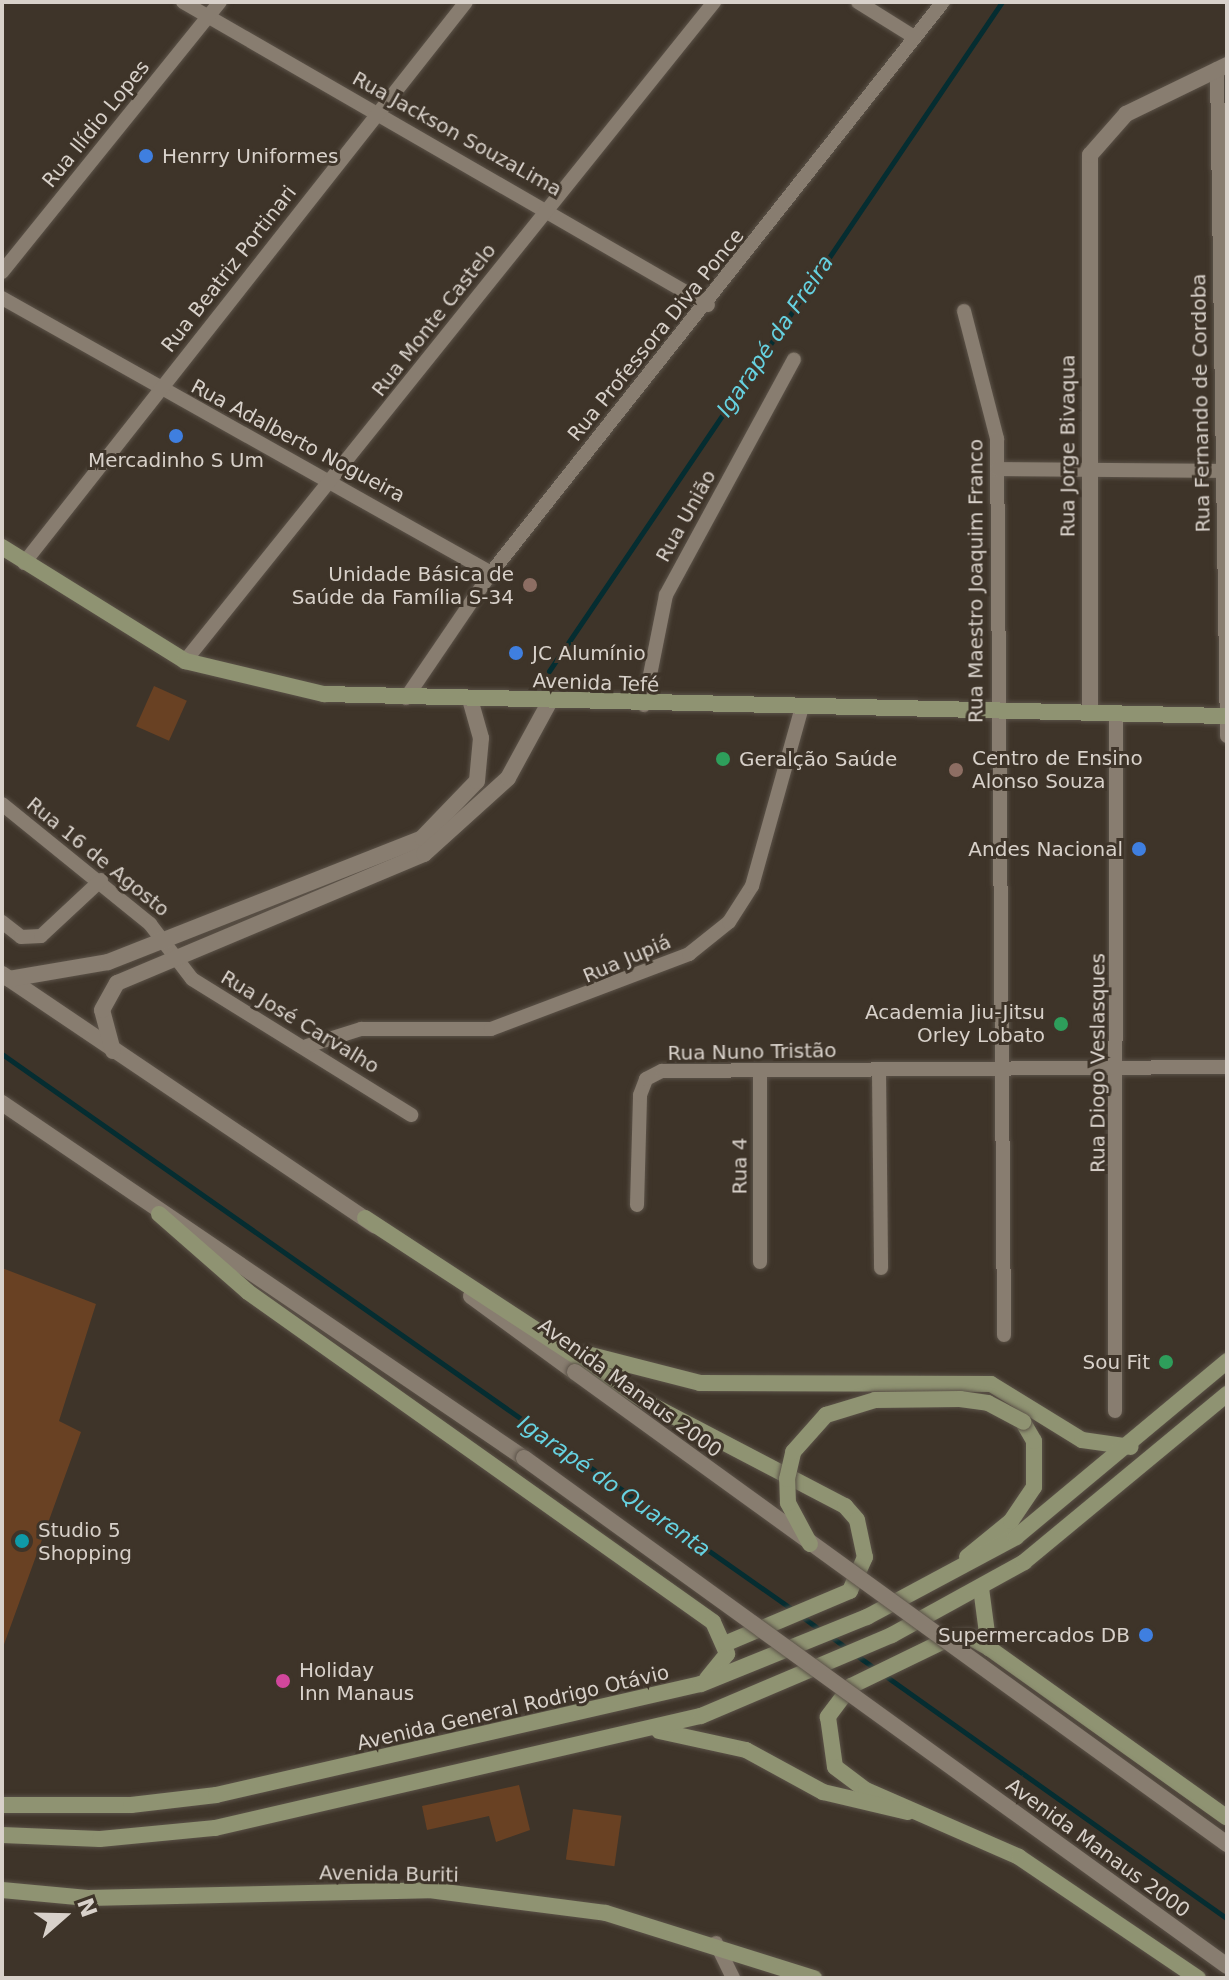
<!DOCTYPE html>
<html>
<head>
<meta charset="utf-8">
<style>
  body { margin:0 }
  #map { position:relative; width:1229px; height:1980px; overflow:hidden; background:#3e3429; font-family:"DejaVu Sans",sans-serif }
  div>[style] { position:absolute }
  .stream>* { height:5px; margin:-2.5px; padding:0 2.5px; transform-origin:2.5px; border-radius:2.5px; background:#052d31 }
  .building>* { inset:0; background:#694123; transform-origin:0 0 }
  .roads { filter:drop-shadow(0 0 2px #5b5248) drop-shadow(0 0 2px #5b5248) }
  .minor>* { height:14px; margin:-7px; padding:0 7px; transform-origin:7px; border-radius:7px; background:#887d70 }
  .tertiary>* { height:16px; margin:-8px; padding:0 8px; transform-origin:8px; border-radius:8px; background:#887d70 }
  .secondary>* { height:16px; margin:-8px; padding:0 8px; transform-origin:8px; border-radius:8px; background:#8f9372 }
  .bridges { filter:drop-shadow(0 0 2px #5b5248) drop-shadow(0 0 2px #5b5248) }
  .tertiary-bridge>* { height:16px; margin:-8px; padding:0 8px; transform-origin:8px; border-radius:8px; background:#887d70 }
  .secondary-bridge>* { height:16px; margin:-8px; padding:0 8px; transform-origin:8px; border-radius:8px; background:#8f9372 }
  .dots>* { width:22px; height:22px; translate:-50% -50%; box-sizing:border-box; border:4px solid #3e3429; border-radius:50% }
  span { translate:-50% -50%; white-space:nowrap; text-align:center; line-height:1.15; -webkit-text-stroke:6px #3e3429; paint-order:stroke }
  .street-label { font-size:20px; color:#d8d1ca }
  .poi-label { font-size:20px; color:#d8d1ca }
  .left { translate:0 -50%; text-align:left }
  .right { translate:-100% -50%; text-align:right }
  .water-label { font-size:22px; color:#66d2e1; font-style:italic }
  .frame { position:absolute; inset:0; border:4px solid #d8d1ca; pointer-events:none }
  .north { position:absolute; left:24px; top:1876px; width:80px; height:80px; -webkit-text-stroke:6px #3e3429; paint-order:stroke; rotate:70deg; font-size:22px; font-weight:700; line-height:32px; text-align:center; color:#d8d1ca }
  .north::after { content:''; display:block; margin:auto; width:28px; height:36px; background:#d8d1ca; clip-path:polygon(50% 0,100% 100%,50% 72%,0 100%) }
</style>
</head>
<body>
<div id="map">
  <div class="stream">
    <div style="left:549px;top:671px;width:808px;rotate:-55.9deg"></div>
    <div style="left:2px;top:1054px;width:967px;rotate:35.1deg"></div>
    <div style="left:801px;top:1616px;width:26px;rotate:36deg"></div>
    <div style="left:830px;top:1636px;width:22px;rotate:36deg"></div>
    <div style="left:856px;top:1655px;width:455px;rotate:35.4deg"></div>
  </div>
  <div class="building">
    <div style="left:154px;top:686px;width:36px;height:44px;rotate:24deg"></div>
    <div style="clip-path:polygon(2px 1268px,96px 1304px,59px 1421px,81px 1432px,2px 1650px)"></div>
    <div style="clip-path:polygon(519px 1785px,530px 1830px,496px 1842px,489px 1816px,427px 1830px,422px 1806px)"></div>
    <div style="left:573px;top:1809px;width:49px;height:51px;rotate:8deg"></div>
  </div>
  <div class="roads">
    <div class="minor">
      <div style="left:183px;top:2px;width:606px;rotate:29.99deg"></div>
      <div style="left:858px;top:2px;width:66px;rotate:32deg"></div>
      <div style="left:1217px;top:69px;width:667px;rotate:89.14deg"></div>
      <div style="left:2px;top:272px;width:347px;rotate:-51.1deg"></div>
      <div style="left:2px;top:298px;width:561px;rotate:29.35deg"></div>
      <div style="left:964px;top:311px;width:132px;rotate:75.5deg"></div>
      <div style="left:997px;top:439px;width:896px;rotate:89.55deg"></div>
      <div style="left:997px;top:469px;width:230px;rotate:0.5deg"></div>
      <div style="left:24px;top:563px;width:714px;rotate:-51.77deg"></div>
      <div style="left:185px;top:661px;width:845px;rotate:-51.24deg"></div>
      <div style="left:406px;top:698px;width:151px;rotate:-55.8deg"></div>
      <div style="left:491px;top:573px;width:728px;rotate:-51.64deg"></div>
      <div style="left:644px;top:705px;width:112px;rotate:-78.7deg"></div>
      <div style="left:666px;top:595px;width:268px;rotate:-61.5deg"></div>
      <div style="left:2px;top:804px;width:191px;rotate:39deg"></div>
      <div style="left:150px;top:924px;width:69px;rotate:52.6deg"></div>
      <div style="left:192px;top:979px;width:258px;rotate:31.8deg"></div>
      <div style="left:2px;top:922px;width:24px;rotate:38deg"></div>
      <div style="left:21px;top:937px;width:20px;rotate:-3deg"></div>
      <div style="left:41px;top:936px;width:82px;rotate:-43deg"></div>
      <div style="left:307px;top:1046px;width:57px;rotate:-17.5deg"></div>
      <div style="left:361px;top:1029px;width:130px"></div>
      <div style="left:491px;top:1029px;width:212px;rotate:-20.7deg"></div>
      <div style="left:689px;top:954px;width:51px;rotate:-38.7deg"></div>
      <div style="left:729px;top:922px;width:43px;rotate:-57.4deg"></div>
      <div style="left:752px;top:886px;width:186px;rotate:-74.4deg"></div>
      <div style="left:760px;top:1070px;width:192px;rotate:90deg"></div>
      <div style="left:879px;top:1071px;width:197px;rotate:89.4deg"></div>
      <div style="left:637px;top:1205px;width:110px;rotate:-88.4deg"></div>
      <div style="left:640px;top:1095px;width:17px;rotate:-69deg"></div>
      <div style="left:646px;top:1079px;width:18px;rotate:-27deg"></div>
      <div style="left:662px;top:1071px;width:565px;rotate:-0.41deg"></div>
      <div style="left:1115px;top:1411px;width:696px;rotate:-89.92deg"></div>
      <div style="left:716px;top:1943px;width:39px;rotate:64deg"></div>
    </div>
    <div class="tertiary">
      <div style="left:1090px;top:713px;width:558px;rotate:-90deg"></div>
      <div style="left:1090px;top:155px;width:55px;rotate:-48.7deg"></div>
      <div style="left:1126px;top:114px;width:112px;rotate:-25.9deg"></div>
      <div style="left:2px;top:974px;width:450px;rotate:34deg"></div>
      <div style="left:9px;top:979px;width:100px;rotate:-9.7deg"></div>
      <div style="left:108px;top:962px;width:338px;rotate:-21.5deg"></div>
      <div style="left:422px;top:838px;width:79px;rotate:-46deg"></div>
      <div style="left:477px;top:781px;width:43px;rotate:-84.7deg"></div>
      <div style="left:481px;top:738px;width:41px;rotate:-105.8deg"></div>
      <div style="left:113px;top:1051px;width:42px;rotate:-105deg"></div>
      <div style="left:102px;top:1010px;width:31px;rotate:-61deg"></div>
      <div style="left:117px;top:983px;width:333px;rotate:-22.8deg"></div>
      <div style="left:424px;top:854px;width:113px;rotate:-42.1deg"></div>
      <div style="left:508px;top:778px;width:88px;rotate:-61.4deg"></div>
      <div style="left:2px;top:1103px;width:631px;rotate:34.22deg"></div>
      <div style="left:471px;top:1296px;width:129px;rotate:36.2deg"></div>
    </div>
    <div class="secondary">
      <div style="left:2px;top:547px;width:216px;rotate:31.9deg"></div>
      <div style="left:185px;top:661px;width:143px;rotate:13.4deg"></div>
      <div style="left:324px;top:694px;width:903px;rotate:1.4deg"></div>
      <div style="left:159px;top:1214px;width:118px;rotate:41.2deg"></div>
      <div style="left:248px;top:1292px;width:570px;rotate:35.36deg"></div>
      <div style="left:713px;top:1622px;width:35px;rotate:66deg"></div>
      <div style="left:727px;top:1654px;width:32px;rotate:129deg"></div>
      <div style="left:365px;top:1218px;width:336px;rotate:33.2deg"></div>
      <div style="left:646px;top:1402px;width:225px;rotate:27.6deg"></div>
      <div style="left:845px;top:1506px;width:18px;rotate:49deg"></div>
      <div style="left:857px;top:1520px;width:38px;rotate:78deg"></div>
      <div style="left:865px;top:1557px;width:37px;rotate:114deg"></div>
      <div style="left:850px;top:1591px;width:134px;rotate:157.1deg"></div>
      <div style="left:587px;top:1354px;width:117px;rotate:14.4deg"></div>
      <div style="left:700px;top:1383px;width:291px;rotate:0.2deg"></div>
      <div style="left:991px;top:1384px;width:107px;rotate:31.6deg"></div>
      <div style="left:1082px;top:1440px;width:49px;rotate:8.1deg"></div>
      <div style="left:967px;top:1557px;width:57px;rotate:-39.3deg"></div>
      <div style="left:1011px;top:1521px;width:41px;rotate:-55.9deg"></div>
      <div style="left:1034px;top:1487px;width:46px;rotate:-90deg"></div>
      <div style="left:1034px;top:1441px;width:22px;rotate:-120deg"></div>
      <div style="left:981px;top:1588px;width:61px;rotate:82.4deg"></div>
      <div style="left:989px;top:1648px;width:292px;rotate:35.5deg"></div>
      <div style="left:989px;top:1648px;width:23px;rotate:-151deg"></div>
      <div style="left:969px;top:1637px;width:21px;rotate:175deg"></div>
      <div style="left:948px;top:1639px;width:108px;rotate:154.1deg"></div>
      <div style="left:851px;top:1686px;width:39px;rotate:127deg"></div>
      <div style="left:828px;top:1717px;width:50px;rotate:82deg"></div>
      <div style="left:835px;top:1767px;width:39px;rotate:37deg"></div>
      <div style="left:866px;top:1790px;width:167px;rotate:23.6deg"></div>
      <div style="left:1019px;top:1857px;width:216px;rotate:34.1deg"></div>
      <div style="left:659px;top:1731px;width:89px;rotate:12.3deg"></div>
      <div style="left:746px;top:1750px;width:88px;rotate:28.6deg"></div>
      <div style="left:823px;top:1792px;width:87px;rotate:13.2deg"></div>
      <div style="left:2px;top:1805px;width:129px"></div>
      <div style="left:131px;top:1805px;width:86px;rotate:-6.7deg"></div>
      <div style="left:216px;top:1795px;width:498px;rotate:-12.9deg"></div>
      <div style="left:701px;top:1684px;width:179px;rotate:-22deg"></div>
      <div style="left:867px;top:1617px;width:169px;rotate:-28.2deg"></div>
      <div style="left:1016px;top:1537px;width:275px;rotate:-39.8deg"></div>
      <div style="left:2px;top:1835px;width:98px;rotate:2.3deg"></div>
      <div style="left:100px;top:1839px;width:116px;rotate:-5.5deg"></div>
      <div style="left:215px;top:1828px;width:499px;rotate:-13deg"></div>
      <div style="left:701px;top:1716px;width:207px;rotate:-23deg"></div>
      <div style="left:892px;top:1635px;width:151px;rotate:-28.9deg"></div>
      <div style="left:1024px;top:1562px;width:264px;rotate:-39.6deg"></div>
      <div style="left:2px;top:1890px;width:86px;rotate:5.3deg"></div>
      <div style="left:88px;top:1898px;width:341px;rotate:-1.3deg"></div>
      <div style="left:429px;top:1890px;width:178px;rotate:7.4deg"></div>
      <div style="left:606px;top:1913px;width:218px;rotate:17.4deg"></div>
    </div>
  </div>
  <div class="bridges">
    <div class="tertiary-bridge">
      <div style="left:575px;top:1372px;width:805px;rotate:35.9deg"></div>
      <div style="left:524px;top:1458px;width:867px;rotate:35.85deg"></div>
    </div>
    <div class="secondary-bridge">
      <div style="left:810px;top:1544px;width:47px;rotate:-118.2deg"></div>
      <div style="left:788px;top:1503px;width:24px;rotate:-92deg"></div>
      <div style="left:787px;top:1479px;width:28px;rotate:-77deg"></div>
      <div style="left:793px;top:1452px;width:50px;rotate:-48.3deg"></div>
      <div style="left:826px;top:1415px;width:51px;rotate:-17deg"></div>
      <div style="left:875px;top:1400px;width:85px;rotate:-0.7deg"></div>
      <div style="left:960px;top:1399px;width:28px;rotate:8deg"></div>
      <div style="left:988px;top:1403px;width:40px;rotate:28deg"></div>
    </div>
  </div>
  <div class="dots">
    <div style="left:146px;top:156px;background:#3f7fe0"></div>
    <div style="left:176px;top:436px;background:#3f7fe0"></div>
    <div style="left:530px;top:585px;background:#8d6e63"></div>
    <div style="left:516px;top:653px;background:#3f7fe0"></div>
    <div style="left:723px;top:759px;background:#2e9e5b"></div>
    <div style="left:956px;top:770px;background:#8d6e63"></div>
    <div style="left:1139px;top:849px;background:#3f7fe0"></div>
    <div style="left:1061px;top:1024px;background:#2e9e5b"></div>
    <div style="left:1166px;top:1362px;background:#2e9e5b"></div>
    <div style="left:22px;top:1541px;background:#0f9aa8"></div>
    <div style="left:1146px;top:1635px;background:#3f7fe0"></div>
    <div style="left:283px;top:1681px;background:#d1479c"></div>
  </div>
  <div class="street-label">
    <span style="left:96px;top:124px;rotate:-51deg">Rua Ilídio Lopes</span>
    <span style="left:457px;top:134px;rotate:29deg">Rua Jackson SouzaLima</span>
    <span style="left:229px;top:269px;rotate:-52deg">Rua Beatriz Portinari</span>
    <span style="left:434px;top:320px;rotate:-52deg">Rua Monte Castelo</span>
    <span style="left:656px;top:335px;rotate:-51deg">Rua Professora Diva Ponce</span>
    <span style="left:1201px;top:403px;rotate:-91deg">Rua Fernando de Cordoba</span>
    <span style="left:298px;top:441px;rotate:28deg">Rua Adalberto Nogueira</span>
    <span style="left:1068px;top:446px;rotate:-90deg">Rua Jorge Bivaqua</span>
    <span style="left:686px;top:516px;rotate:-61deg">Rua União</span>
    <span style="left:976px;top:581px;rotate:-90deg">Rua Maestro Joaquim Franco</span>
    <span style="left:596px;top:683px;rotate:2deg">Avenida Tefé</span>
    <span style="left:98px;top:857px;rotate:39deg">Rua 16 de Agosto</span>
    <span style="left:627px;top:959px;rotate:-23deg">Rua Jupiá</span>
    <span style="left:300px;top:1022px;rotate:31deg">Rua José Carvalho</span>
    <span style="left:752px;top:1052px;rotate:-1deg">Rua Nuno Tristão</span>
    <span style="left:1098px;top:1063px;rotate:-90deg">Rua Diogo Veslasques</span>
    <span style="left:740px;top:1166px;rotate:-90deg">Rua 4</span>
    <span style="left:630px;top:1388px;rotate:36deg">Avenida Manaus 2000</span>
    <span style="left:513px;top:1708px;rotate:-13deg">Avenida General Rodrigo Otávio</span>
    <span style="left:1098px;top:1848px;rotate:36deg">Avenida Manaus 2000</span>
    <span style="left:389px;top:1874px;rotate:1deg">Avenida Buriti</span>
  </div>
  <div class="poi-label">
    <span class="left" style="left:162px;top:156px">Henrry Uniformes</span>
    <span style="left:176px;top:460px">Mercadinho S Um</span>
    <span class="right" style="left:514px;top:586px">Unidade Básica de<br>Saúde da Família S-34</span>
    <span class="left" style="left:532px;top:653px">JC Alumínio</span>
    <span class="left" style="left:972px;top:770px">Centro de Ensino<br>Alonso Souza</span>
    <span class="left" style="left:739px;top:759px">Geralção Saúde</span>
    <span class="right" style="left:1123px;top:849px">Andes Nacional</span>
    <span class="right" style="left:1045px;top:1024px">Academia Jiu-Jitsu<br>Orley Lobato</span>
    <span class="right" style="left:1150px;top:1362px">Sou Fit</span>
    <span class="left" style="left:38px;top:1542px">Studio 5<br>Shopping</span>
    <span class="right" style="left:1130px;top:1635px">Supermercados DB</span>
    <span class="left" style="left:299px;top:1682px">Holiday<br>Inn Manaus</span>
  </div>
  <div class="water-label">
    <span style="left:775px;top:336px;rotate:-56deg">Igarapé da Freira</span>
    <span style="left:614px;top:1486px;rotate:35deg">Igarapé do Quarenta</span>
  </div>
  <div class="frame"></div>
  <div class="north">N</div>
</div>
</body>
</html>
